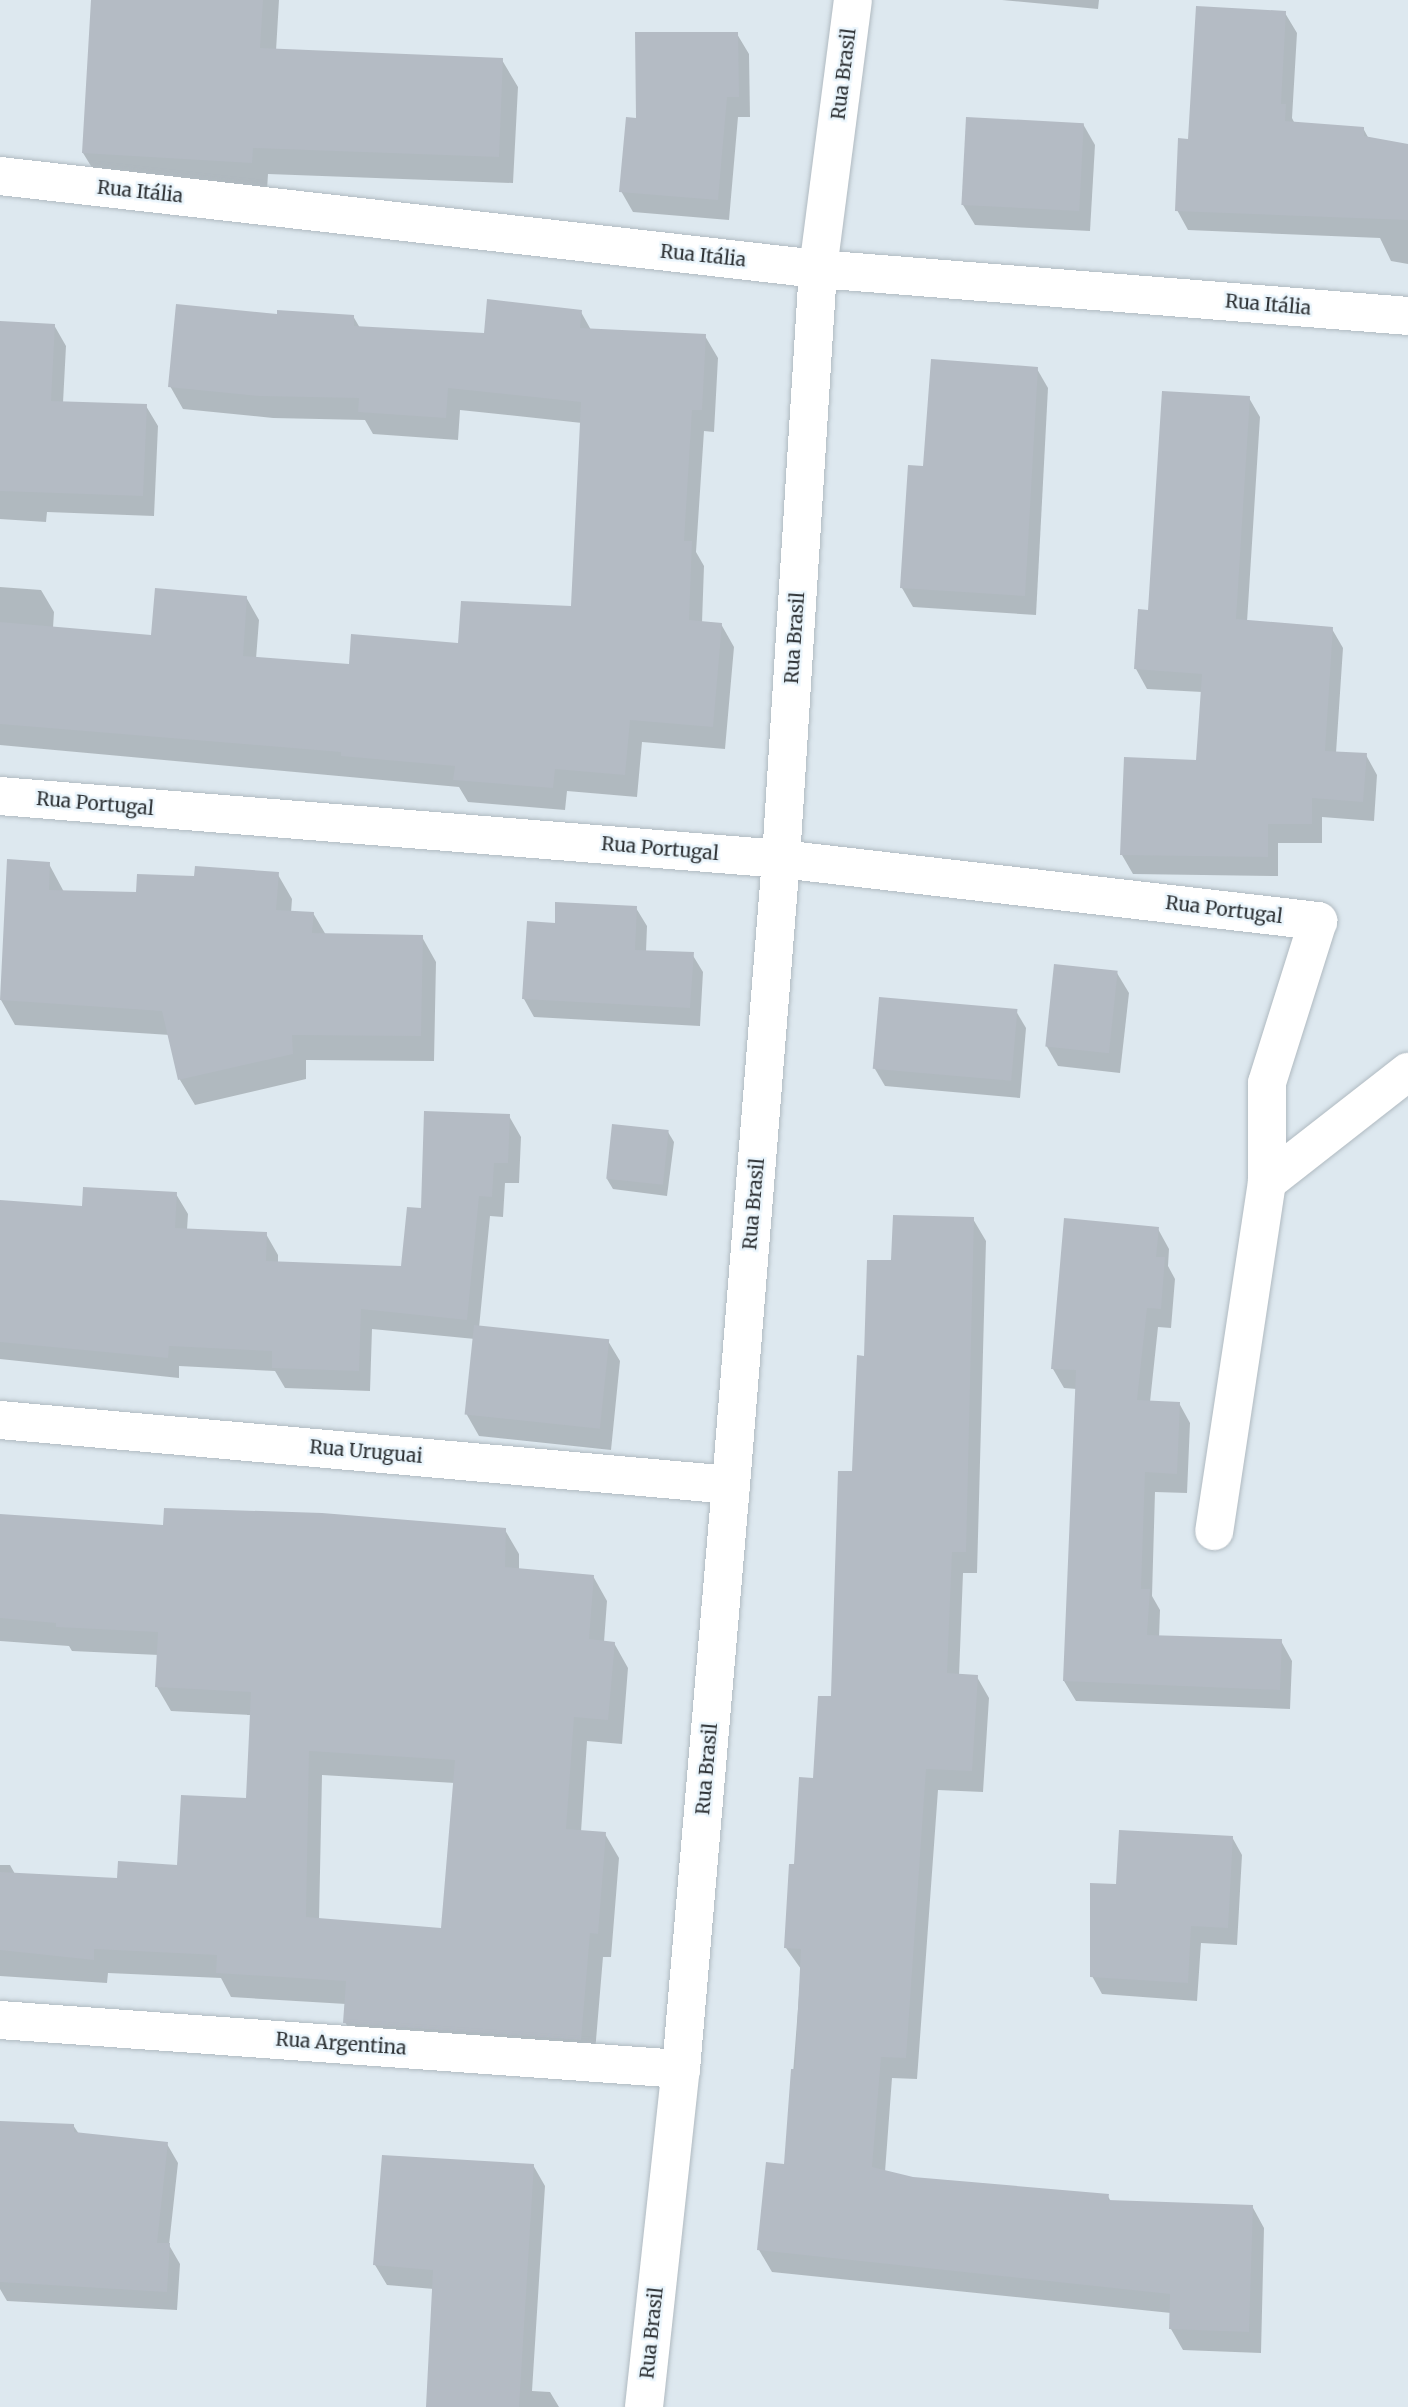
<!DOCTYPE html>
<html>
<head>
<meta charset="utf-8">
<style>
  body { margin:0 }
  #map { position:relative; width:1408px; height:2407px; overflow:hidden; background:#dde8ef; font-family:Merriweather,serif }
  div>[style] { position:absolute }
  .shadow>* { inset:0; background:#0003 }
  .building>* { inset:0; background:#b4bbc4; transform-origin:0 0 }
  .roads { filter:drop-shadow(0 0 2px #b0bac1) drop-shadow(0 0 2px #b0bac1) }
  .minor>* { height:38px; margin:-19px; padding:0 19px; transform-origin:19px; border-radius:19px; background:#fff }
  span { translate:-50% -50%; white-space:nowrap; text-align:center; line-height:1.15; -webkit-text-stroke:5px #eaf5fc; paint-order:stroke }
  .street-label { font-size:19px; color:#2c3033 }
</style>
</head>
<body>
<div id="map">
  <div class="shadow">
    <div style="clip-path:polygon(93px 0,279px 0,276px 51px,502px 60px,518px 87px,513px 183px,268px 174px,267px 190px,99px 179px,83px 153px)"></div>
    <div style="clip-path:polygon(1002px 0,1099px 0,1098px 9px)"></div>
    <div style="clip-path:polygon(1285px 13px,1297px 33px,1292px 118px,1295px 124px,1363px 128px,1369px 139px,1408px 146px,1408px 264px,1391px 261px,1380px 238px,1188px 230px,1177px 210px,1190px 141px)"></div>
    <div style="clip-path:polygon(737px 34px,749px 54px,750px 117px,738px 117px,729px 220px,633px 212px,621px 191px)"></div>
    <div style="clip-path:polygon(1083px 124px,1095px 145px,1090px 231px,975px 225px,963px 205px)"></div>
    <div style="clip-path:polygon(581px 312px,591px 330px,705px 336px,718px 358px,714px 432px,704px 431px,696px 552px,704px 566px,702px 623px,721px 624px,734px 647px,725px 749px,642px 742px,637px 797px,567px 791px,565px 810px,468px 802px,459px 787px,0 745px,0 587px,41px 590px,54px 612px,53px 628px,153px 637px,246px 597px,259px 620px,256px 659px,350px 666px,460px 645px,573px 608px,582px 423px,460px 410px,458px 440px,373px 434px,365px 420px,273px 418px,183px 409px,170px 386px,278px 316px,353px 316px,360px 328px,485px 335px)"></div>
    <div style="clip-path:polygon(0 322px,54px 325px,66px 346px,63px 403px,146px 406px,158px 426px,154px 516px,47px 512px,46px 522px,0 519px)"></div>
    <div style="clip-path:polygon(1037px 369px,1048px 388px,1036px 615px,913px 607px,902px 588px,925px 468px)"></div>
    <div style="clip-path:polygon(1249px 398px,1260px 417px,1247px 622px,1332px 629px,1343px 648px,1336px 753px,1366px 755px,1377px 775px,1374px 821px,1322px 817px,1322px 843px,1278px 843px,1278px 876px,1133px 874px,1122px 855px,1198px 761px,1202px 692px,1147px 689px,1136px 669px,1149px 612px)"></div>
    <div style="clip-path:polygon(49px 864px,64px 892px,138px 894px,195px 878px,277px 873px,292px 899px,291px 913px,313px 913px,326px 935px,422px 937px,436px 962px,434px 1061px,306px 1060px,306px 1079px,195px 1105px,180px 1080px,170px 1035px,15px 1025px,1px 1000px)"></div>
    <div style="clip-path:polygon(636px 908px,647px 926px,646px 952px,692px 954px,703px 972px,700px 1026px,534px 1017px,524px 999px,556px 924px)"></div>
    <div style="clip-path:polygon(1117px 973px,1129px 993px,1120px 1073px,1058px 1066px,1046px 1045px)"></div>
    <div style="clip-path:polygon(1016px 1011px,1026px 1028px,1020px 1098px,885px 1086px,875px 1069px)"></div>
    <div style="clip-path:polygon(509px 1116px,521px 1137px,519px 1183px,505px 1183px,503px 1217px,490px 1216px,479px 1328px,608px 1341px,620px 1361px,611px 1450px,479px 1436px,467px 1415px,475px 1339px,372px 1329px,370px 1391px,285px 1388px,275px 1371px,179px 1366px,179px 1378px,0 1359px,0 1210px,83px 1207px,176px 1194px,188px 1214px,187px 1230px,266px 1234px,278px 1255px,278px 1264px,403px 1268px,423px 1210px)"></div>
    <div style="clip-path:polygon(668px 1132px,674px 1142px,667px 1196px,613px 1189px,607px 1179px)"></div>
    <div style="clip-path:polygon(973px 1219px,986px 1241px,977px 1573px,963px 1573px,959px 1676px,977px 1677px,989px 1698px,983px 1792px,938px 1790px,917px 2079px,892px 2078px,885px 2172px,913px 2178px,1108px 2196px,1111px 2202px,1252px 2206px,1264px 2228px,1261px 2353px,1183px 2350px,1171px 2329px,1171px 2313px,772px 2272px,759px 2250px,786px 2166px,801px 1969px,786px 1948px,795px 1866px,833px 1698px,866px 1358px,893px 1262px)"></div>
    <div style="clip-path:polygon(1158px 1229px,1169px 1249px,1168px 1266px,1175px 1279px,1171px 1328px,1158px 1327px,1150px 1402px,1179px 1403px,1190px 1423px,1187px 1493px,1155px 1492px,1152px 1596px,1160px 1610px,1159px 1638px,1281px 1641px,1292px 1661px,1290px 1709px,1076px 1701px,1064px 1681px,1077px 1389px,1064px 1388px,1053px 1369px)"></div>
    <div style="clip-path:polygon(evenodd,0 1516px,164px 1527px,505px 1530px,519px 1554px,519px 1570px,593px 1576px,607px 1601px,604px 1642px,614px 1643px,628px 1668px,622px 1744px,587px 1741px,581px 1832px,605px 1834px,619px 1858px,611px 1957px,603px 1957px,594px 2064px,359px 2047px,345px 2022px,346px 2004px,231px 1997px,221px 1978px,108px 1973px,107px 1983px,0 1976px,0 1865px,10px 1865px,15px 1874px,119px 1880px,179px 1867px,248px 1800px,251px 1715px,171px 1711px,157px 1687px,159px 1655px,72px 1651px,69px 1646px,0 1641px,0 1516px,322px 1775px,455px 1783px,443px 1930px,319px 1920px,322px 1775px)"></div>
    <div style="clip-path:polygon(1232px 1837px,1242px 1855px,1237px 1945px,1201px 1943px,1197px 2001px,1102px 1994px,1092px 1976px,1118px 1886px)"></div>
    <div style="clip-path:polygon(0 2122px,73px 2125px,79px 2134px,167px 2144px,178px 2163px,169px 2245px,180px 2264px,177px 2310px,7px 2301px,0 2289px)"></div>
    <div style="clip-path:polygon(533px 2165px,545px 2186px,532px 2391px,550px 2392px,559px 2407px,428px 2407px,434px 2289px,387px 2285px,375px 2265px)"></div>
  </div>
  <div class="building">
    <div style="clip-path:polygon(91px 0,263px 0,260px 48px,503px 58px,499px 157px,253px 148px,252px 163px,82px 153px)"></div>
    <div style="clip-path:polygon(1196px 6px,1286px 11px,1281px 104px,1286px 104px,1285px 121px,1364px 127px,1364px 136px,1408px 144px,1408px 220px,1175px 211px,1178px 138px,1188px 139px)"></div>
    <div style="clip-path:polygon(635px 32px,738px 32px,739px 97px,727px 97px,718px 200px,619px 192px,626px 117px,636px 118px)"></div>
    <div style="left:966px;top:117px;width:118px;height:88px;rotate:3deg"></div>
    <div style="clip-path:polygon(487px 299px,582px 310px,580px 328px,706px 334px,702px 410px,692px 410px,684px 541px,692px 541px,689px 620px,722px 623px,713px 727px,630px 720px,625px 775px,555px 769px,553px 788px,453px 780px,455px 766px,341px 756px,341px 752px,0 724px,0 622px,151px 635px,155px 588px,247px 596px,243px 656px,349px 664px,351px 634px,458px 643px,461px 601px,571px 606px,581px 402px,448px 388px,446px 418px,358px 412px,359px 398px,259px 396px,168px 387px,176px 304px,277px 314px,277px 310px,354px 315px,354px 326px,484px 333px)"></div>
    <div style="clip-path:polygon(0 321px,55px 324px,51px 401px,147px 404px,143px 496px,0 491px)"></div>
    <div style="clip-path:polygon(931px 359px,1038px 367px,1025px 596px,900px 588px,908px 465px,923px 466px)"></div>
    <div style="clip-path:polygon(1162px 391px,1250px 396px,1236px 619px,1333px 627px,1325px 751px,1367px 753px,1363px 802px,1312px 798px,1312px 824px,1268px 824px,1268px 857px,1120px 855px,1124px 757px,1196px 760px,1202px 674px,1134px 669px,1138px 609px,1148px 610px)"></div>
    <div style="clip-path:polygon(7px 859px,50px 862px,49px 890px,136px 892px,137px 874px,194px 876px,195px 866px,279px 872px,276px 910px,314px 912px,312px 933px,423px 935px,421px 1036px,292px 1035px,293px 1054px,178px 1080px,162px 1011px,0 1000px)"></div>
    <div style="clip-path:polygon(555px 902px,637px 906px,635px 950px,694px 952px,690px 1008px,522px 999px,527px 921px,555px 923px)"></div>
    <div style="left:1054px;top:964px;width:64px;height:83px;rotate:6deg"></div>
    <div style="left:879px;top:997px;width:139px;height:72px;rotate:5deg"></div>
    <div style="clip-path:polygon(424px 1111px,510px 1114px,508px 1163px,494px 1163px,492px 1197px,479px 1196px,467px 1320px,361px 1309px,359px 1371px,272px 1368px,272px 1351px,169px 1346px,168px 1358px,0 1342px,0 1200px,82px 1206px,83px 1187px,177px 1192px,175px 1228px,267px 1232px,266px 1261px,401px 1266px,407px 1207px,421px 1208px)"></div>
    <div style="left:612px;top:1124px;width:57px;height:55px;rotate:6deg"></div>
    <div style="clip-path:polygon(893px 1215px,974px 1217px,966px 1552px,952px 1552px,947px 1673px,978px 1675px,972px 1771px,926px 1769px,906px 2058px,881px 2057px,872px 2167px,913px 2177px,1109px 2194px,1108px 2200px,1253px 2205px,1249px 2332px,1169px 2329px,1170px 2294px,757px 2250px,766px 2162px,784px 2164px,791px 2069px,795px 2069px,801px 1949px,784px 1948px,789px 1864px,794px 1864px,799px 1777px,813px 1778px,818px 1696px,831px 1696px,838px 1471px,852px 1471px,857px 1355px,864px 1356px,867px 1260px,891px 1260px)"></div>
    <div style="clip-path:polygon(1064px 1218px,1159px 1227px,1156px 1257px,1165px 1257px,1161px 1309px,1147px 1308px,1137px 1400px,1180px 1402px,1177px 1474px,1145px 1472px,1141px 1589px,1150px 1589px,1147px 1635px,1282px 1639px,1280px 1690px,1063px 1681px,1076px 1370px,1051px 1369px)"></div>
    <div style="left:474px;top:1325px;width:136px;height:90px;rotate:6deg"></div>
    <div style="clip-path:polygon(evenodd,164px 1508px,322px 1513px,506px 1528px,505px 1567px,594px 1575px,589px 1639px,615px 1642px,608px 1720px,574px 1717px,566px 1829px,606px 1832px,598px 1934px,590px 1933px,581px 2040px,343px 2023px,346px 1981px,216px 1973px,217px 1955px,94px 1949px,94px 1960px,0 1950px,0 1872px,117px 1878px,118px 1861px,177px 1865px,181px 1795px,246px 1798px,251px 1692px,155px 1687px,158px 1632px,56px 1627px,56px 1623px,0 1618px,0 1514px,163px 1525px,164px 1508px,309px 1751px,455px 1760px,441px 1928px,306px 1917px,309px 1751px)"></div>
    <div style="clip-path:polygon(1119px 1830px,1233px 1836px,1228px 1928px,1191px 1926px,1188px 1983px,1090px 1977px,1090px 1883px,1116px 1884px)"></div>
    <div style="clip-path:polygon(0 2121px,74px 2124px,74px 2132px,168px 2142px,157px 2243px,170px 2243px,167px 2292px,0 2282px)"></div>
    <div style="clip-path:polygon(382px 2155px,534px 2164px,519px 2407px,426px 2407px,433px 2270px,373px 2265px)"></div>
  </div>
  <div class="roads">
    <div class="minor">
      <div style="left:0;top:176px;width:823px;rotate:6.49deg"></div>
      <div style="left:818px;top:269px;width:592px;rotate:4.55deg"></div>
      <div style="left:0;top:796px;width:784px;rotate:4.61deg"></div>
      <div style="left:781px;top:859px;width:541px;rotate:6.59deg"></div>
      <div style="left:1318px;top:921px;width:170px;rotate:107.5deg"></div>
      <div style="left:1267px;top:1083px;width:99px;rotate:90deg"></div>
      <div style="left:1267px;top:1182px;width:353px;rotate:98.6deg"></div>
      <div style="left:1267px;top:1182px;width:179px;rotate:-38deg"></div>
      <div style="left:0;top:1420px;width:734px;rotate:5.08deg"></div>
      <div style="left:0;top:2020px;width:683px;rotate:4.12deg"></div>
      <div style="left:644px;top:2407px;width:340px;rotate:-83.8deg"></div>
      <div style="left:681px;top:2069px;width:586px;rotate:-85.11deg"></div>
      <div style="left:731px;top:1485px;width:628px;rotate:-85.43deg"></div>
      <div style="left:781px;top:859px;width:591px;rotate:-86.41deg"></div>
      <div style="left:818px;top:269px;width:271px;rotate:-82.6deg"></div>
    </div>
  </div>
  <div class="street-label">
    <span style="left:844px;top:74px;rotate:-83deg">Rua Brasil</span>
    <span style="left:140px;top:192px;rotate:6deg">Rua Itália</span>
    <span style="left:703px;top:256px;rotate:6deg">Rua Itália</span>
    <span style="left:1268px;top:305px;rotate:5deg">Rua Itália</span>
    <span style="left:795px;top:638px;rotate:-86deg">Rua Brasil</span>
    <span style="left:95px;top:804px;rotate:5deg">Rua Portugal</span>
    <span style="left:660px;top:849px;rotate:5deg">Rua Portugal</span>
    <span style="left:1224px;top:910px;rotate:7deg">Rua Portugal</span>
    <span style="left:754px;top:1204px;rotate:-85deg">Rua Brasil</span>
    <span style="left:366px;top:1452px;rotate:5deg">Rua Uruguai</span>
    <span style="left:707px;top:1769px;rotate:-85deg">Rua Brasil</span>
    <span style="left:341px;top:2044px;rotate:4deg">Rua Argentina</span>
    <span style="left:652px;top:2333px;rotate:-84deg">Rua Brasil</span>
  </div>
</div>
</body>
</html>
